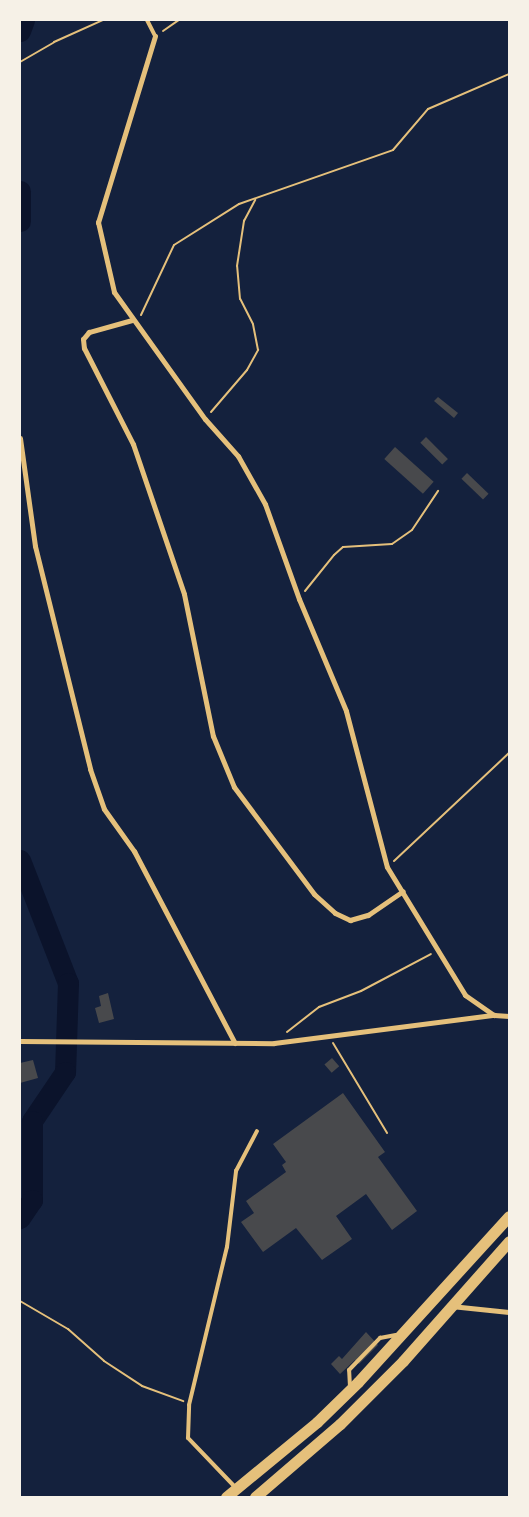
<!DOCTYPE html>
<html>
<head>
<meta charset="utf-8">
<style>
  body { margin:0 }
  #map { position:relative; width:529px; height:1517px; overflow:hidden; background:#14213d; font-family:"Fira Sans Condensed",sans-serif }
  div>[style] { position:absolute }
  .river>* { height:21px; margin:-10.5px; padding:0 10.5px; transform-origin:10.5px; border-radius:10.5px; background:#0b132b }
  .building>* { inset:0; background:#48494c; transform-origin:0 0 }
  .path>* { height:2px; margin:-1px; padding:0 1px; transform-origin:1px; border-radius:1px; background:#e5c07b }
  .service>* { height:4px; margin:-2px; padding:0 2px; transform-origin:2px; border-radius:2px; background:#e5c07b }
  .minor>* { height:5px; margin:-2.5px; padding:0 2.5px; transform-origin:2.5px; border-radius:2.5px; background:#e5c07b }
  .primary>* { height:11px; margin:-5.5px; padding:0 5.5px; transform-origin:5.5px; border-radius:5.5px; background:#e5c07b }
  span { translate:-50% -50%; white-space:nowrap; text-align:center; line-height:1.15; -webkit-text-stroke:4.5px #f6f1e7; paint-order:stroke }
  .frame { position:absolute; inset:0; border:21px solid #f6f1e7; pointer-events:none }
</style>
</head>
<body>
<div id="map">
  <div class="river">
    <div style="left:20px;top:31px;width:12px;rotate:-70deg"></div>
    <div style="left:20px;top:191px;width:30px;rotate:90deg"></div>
    <div style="left:20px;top:860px;width:132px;rotate:68.7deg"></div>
    <div style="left:68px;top:983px;width:89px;rotate:91.9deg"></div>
    <div style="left:65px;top:1072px;width:59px;rotate:124deg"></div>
    <div style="left:32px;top:1121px;width:79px;rotate:90deg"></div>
    <div style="left:32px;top:1200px;width:22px;rotate:124deg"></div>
  </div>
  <div class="building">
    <div style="clip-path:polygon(438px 397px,458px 413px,454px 418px,434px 401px)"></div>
    <div style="left:426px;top:437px;width:31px;height:8px;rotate:45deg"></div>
    <div style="left:395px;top:447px;width:52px;height:16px;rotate:42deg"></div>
    <div style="left:467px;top:473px;width:30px;height:8px;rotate:44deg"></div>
    <div style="clip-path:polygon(108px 993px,114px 1019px,99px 1023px,95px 1008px,101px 1006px,99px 996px)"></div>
    <div style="left:332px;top:1058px;width:11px;height:10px;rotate:49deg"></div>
    <div style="clip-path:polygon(33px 1060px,38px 1078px,20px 1083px,20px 1063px)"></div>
    <div style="clip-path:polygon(343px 1093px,385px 1152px,378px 1157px,417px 1211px,392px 1230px,366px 1194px,336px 1216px,352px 1239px,322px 1260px,296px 1228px,263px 1252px,241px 1222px,254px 1213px,246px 1201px,286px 1172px,282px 1165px,286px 1162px,273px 1144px)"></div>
    <div style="clip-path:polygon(366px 1332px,378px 1345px,359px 1364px,355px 1360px,340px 1374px,331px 1364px,339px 1356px,342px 1359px)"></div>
  </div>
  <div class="path">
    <div style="left:163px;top:31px;width:19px;rotate:-35deg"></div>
    <div style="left:20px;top:62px;width:39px;rotate:-30deg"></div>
    <div style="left:54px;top:42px;width:54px;rotate:-24.2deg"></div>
    <div style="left:141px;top:315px;width:77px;rotate:-64.8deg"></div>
    <div style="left:174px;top:245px;width:77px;rotate:-32.2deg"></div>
    <div style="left:239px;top:204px;width:163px;rotate:-19.3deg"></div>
    <div style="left:393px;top:150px;width:54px;rotate:-49.5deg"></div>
    <div style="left:428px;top:109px;width:88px;rotate:-23.4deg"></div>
    <div style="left:211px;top:412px;width:55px;rotate:-49.4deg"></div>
    <div style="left:247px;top:370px;width:23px;rotate:-61deg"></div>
    <div style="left:258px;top:350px;width:26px;rotate:-101deg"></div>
    <div style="left:253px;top:324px;width:28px;rotate:-117deg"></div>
    <div style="left:240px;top:299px;width:33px;rotate:-95deg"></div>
    <div style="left:237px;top:266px;width:46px;rotate:-81.2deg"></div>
    <div style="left:244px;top:221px;width:24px;rotate:-62deg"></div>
    <div style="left:305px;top:591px;width:46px;rotate:-51.1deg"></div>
    <div style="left:334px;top:555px;width:12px;rotate:-42deg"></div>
    <div style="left:343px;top:547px;width:49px;rotate:-3.5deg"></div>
    <div style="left:392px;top:544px;width:24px;rotate:-35deg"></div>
    <div style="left:412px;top:530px;width:47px;rotate:-56.3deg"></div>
    <div style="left:394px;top:861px;width:158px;rotate:-43.2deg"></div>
    <div style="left:287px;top:1032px;width:41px;rotate:-38deg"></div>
    <div style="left:319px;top:1007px;width:45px;rotate:-20.9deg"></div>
    <div style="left:361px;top:991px;width:79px;rotate:-27.9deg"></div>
    <div style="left:333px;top:1043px;width:105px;rotate:59deg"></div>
    <div style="left:20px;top:1301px;width:56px;rotate:30.3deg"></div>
    <div style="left:68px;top:1329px;width:48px;rotate:41.6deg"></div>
    <div style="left:104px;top:1361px;width:45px;rotate:33.3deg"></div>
    <div style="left:142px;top:1386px;width:44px;rotate:20.1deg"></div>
  </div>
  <div class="service">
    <div style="left:147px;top:20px;width:18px;rotate:63deg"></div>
    <div style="left:350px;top:1387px;width:17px;rotate:-93deg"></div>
    <div style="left:349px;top:1370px;width:45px;rotate:-45.9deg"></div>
    <div style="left:380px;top:1338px;width:16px;rotate:-11deg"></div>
    <div style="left:235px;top:1487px;width:68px;rotate:-133.8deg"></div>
    <div style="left:188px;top:1438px;width:33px;rotate:-88deg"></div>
    <div style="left:189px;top:1405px;width:163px;rotate:-76.5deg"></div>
    <div style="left:227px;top:1247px;width:77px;rotate:-83.2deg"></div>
    <div style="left:236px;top:1171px;width:45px;rotate:-62.3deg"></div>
  </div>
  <div class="minor">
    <div style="left:155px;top:36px;width:195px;rotate:107deg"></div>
    <div style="left:98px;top:222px;width:72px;rotate:77.1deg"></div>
    <div style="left:114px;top:292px;width:156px;rotate:54.4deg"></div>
    <div style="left:205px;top:419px;width:50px;rotate:48.3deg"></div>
    <div style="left:238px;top:456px;width:55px;rotate:60.6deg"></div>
    <div style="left:265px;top:504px;width:101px;rotate:70.3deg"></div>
    <div style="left:299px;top:599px;width:121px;rotate:67.2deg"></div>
    <div style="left:346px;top:711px;width:161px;rotate:75.3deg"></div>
    <div style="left:387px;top:867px;width:150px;rotate:58.6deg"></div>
    <div style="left:465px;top:995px;width:35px;rotate:35deg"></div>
    <div style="left:494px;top:1015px;width:15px;rotate:4deg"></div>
    <div style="left:132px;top:320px;width:45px;rotate:164.4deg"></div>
    <div style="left:89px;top:332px;width:9px;rotate:131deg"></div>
    <div style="left:83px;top:339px;width:9px;rotate:84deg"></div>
    <div style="left:84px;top:348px;width:108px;rotate:63deg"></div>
    <div style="left:133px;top:444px;width:158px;rotate:71.2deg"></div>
    <div style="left:184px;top:594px;width:145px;rotate:78.5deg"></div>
    <div style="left:213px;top:736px;width:55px;rotate:67.6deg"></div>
    <div style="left:234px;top:787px;width:134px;rotate:53.2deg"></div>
    <div style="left:314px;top:894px;width:28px;rotate:42deg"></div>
    <div style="left:335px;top:913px;width:17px;rotate:25deg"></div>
    <div style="left:350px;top:920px;width:19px;rotate:-16deg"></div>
    <div style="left:368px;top:915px;width:42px;rotate:-34.4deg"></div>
    <div style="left:20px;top:438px;width:109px;rotate:82.1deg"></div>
    <div style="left:35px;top:546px;width:230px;rotate:76.1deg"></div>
    <div style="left:90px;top:769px;width:42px;rotate:70.7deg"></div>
    <div style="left:104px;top:809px;width:52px;rotate:54.5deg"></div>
    <div style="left:134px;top:851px;width:217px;rotate:62.3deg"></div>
    <div style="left:20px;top:1041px;width:254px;rotate:0.5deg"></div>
    <div style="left:274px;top:1043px;width:222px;rotate:-7.3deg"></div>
    <div style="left:451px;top:1306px;width:58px;rotate:5.9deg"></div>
  </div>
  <div class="primary">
    <div style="left:226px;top:1497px;width:118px;rotate:-39.5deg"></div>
    <div style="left:317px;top:1422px;width:57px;rotate:-44.3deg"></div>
    <div style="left:358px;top:1382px;width:224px;rotate:-47.7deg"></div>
    <div style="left:255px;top:1497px;width:112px;rotate:-40.7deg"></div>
    <div style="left:340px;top:1424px;width:89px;rotate:-45deg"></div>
    <div style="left:403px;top:1361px;width:160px;rotate:-48.5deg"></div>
  </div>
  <div class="frame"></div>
</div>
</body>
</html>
